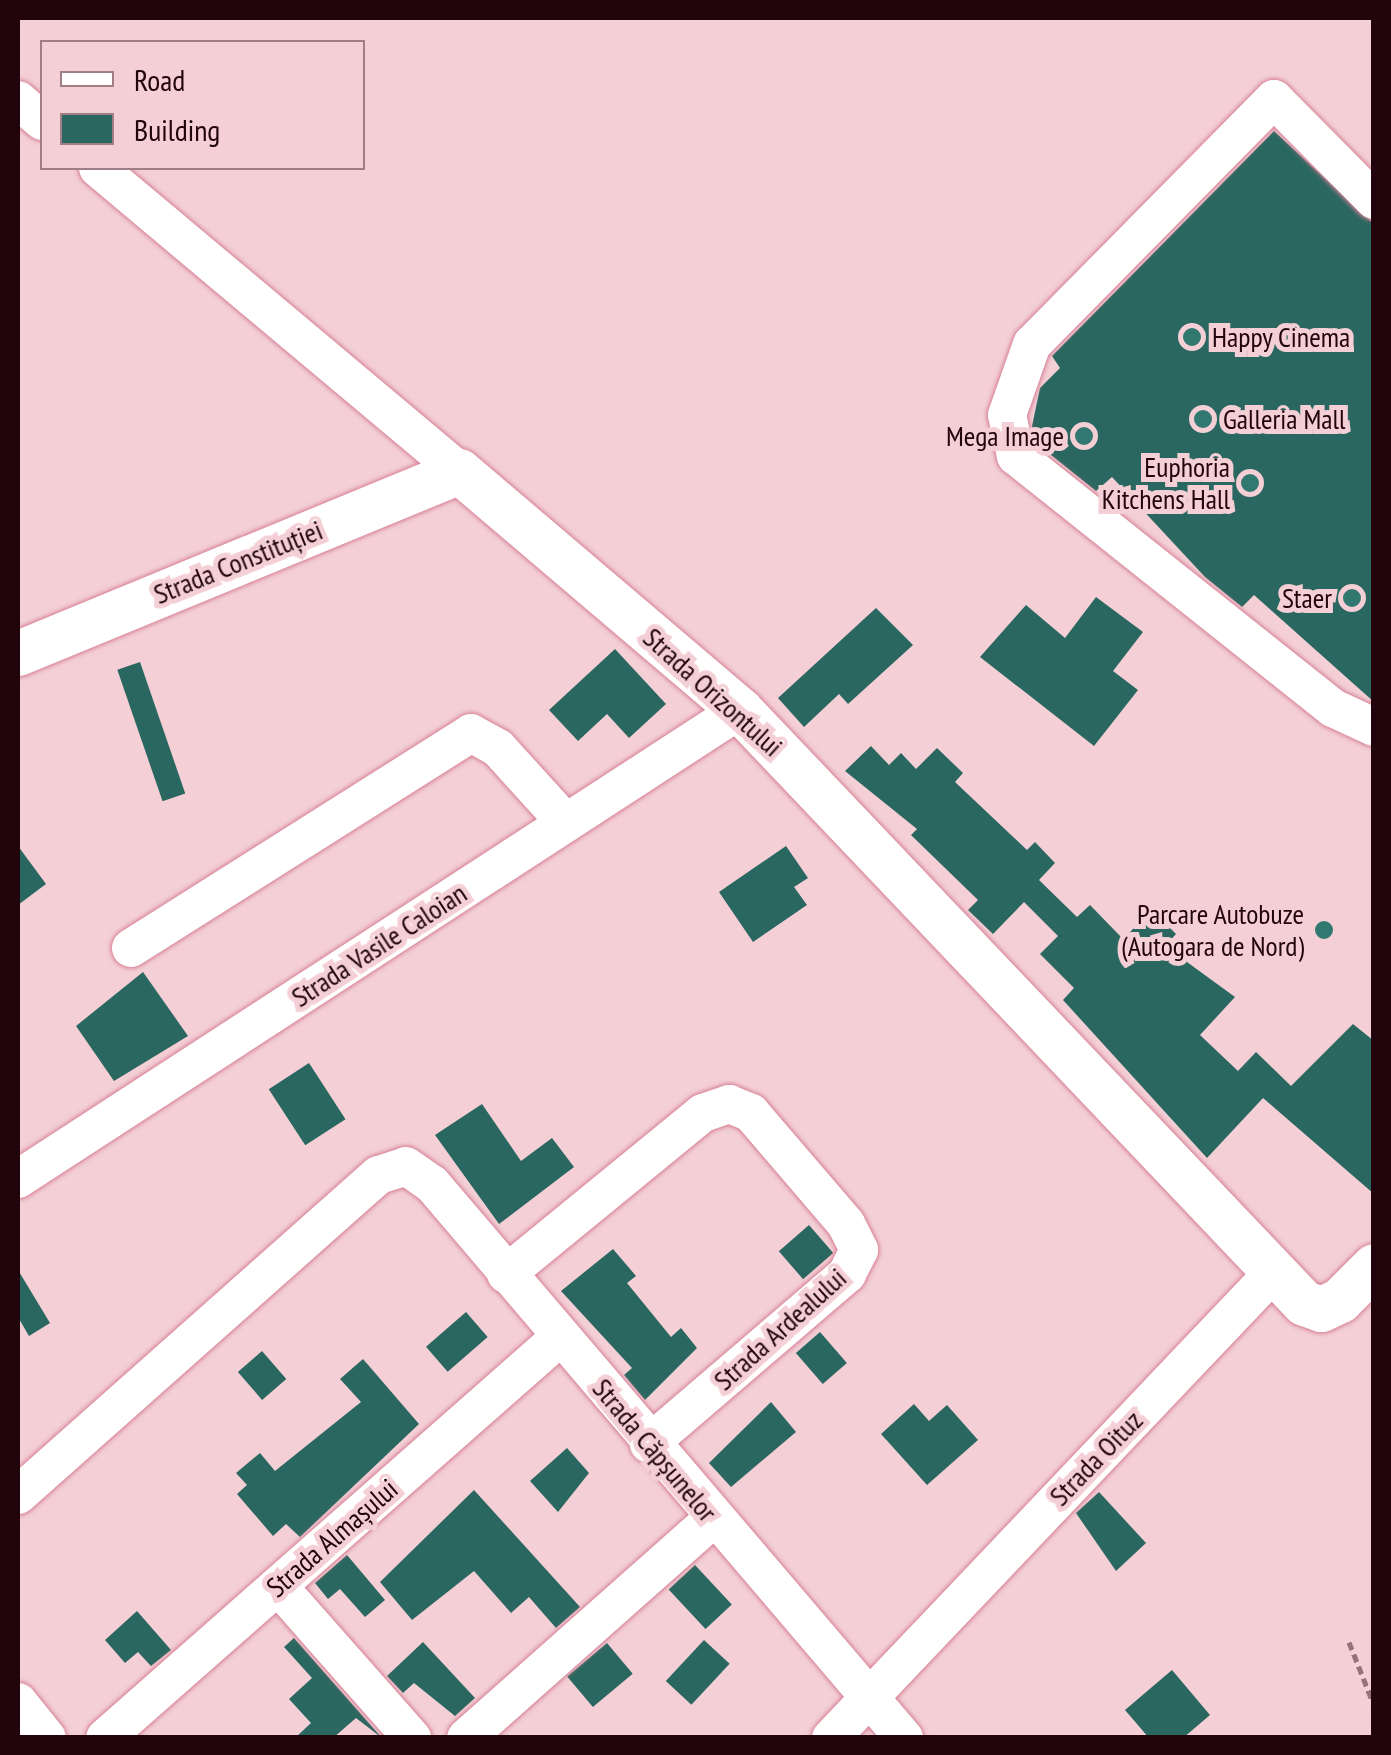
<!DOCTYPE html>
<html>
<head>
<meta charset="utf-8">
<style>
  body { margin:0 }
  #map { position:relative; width:1391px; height:1755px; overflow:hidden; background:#f4cfd6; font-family:"PT Sans Narrow",sans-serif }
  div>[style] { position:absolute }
  .building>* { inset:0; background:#2a6760; transform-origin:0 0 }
  .path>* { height:5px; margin-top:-2.5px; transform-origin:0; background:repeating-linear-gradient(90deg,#94737a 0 8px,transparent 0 13px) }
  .roads { filter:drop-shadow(0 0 2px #d68195) drop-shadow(0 0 2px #d68195) }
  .minor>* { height:38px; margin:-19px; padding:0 19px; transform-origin:19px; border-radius:19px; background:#fff }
  .tertiary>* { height:45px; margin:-22.5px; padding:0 22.5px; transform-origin:22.5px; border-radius:22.5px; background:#fff }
  .dots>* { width:28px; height:28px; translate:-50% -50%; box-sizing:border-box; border:5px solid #f4cfd6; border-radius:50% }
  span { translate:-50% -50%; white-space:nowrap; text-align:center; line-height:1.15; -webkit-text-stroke:10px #f4cfd6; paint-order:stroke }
  .poi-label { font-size:28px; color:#21040c }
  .left { translate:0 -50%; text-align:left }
  .right { translate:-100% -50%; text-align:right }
  .street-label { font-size:28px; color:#21040c }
  .frame { position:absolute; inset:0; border:20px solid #21040c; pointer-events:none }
  .legend { position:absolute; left:40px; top:40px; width:325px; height:130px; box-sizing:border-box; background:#f4cfd6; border:2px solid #a07e85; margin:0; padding:12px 18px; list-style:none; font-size:30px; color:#21040c }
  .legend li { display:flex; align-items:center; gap:20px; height:50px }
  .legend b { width:50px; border:2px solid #a07e85 }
</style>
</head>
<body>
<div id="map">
  <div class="building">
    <div style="clip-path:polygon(1274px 131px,1374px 224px,1374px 702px,1254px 595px,1242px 607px,1205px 577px,1112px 477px,1096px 491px,1036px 443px,1032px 426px,1040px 388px,1060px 368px,1052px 356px)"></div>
    <div style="clip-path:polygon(1096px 597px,1143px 632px,1113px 671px,1138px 690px,1094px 746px,980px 657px,1026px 605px,1065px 638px)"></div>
    <div style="clip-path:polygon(876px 608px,913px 645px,848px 704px,839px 694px,804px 727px,778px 698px)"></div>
    <div style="clip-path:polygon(615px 649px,666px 704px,629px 738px,607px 714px,578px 741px,549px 710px)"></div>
    <div style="left:140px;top:662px;width:139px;height:24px;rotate:71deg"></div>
    <div style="clip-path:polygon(871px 746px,889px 765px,901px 753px,916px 769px,937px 748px,963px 773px,955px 782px,1027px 850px,1035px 842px,1055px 863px,1039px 880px,1077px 917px,1090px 905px,1123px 939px,1152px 910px,1176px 934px,1165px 946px,1235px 997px,1200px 1035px,1238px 1071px,1256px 1052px,1291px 1086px,1353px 1024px,1374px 1041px,1374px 1194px,1263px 1098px,1207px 1158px,1063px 1000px,1074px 988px,1040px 954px,1058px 936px,1024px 902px,993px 934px,968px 910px,978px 900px,911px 835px,917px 829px,845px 771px)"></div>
    <div style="clip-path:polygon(18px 846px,46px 884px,18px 905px)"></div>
    <div style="clip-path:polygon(786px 846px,808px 878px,794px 887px,807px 905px,753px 942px,719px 892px)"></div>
    <div style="clip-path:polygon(143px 972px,188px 1036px,114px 1081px,76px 1026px)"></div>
    <div style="left:309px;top:1063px;width:67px;height:48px;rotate:57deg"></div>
    <div style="clip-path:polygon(482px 1104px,521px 1161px,552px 1138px,574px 1167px,499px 1224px,435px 1135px)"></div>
    <div style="left:809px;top:1225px;width:37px;height:40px;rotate:49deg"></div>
    <div style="clip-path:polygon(613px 1249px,636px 1276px,627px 1283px,671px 1337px,681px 1328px,697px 1348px,645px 1400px,624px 1375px,632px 1368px,561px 1291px)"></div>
    <div style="clip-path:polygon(18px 1270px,50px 1323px,29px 1336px,18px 1317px)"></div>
    <div style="left:466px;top:1312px;width:33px;height:53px;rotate:49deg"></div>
    <div style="left:820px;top:1332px;width:41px;height:32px;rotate:49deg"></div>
    <div style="left:262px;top:1351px;width:37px;height:32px;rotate:49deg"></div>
    <div style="clip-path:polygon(363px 1359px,419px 1424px,300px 1537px,286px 1524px,273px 1536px,237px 1494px,247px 1485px,236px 1473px,260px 1453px,275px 1471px,361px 1402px,340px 1379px)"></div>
    <div style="clip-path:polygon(771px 1402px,796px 1432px,731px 1487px,709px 1463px)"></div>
    <div style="clip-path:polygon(914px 1404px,929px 1421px,947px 1405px,978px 1440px,927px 1485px,881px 1434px)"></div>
    <div style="clip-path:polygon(567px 1448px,589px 1473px,558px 1512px,530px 1481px)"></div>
    <div style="clip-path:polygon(474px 1490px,580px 1607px,556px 1628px,529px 1597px,511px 1613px,474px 1571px,412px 1620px,380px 1582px)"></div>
    <div style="clip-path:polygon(1099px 1492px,1146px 1543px,1116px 1571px,1076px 1513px)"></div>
    <div style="clip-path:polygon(347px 1555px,385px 1600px,365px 1617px,340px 1589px,328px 1599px,315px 1583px)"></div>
    <div style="left:695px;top:1565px;width:54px;height:36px;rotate:47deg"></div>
    <div style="clip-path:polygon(137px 1611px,171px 1650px,151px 1666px,138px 1652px,125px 1663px,105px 1640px)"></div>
    <div style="clip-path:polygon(294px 1638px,382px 1738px,356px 1718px,333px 1738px,295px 1738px,311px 1723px,289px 1699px,312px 1678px,284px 1647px)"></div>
    <div style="left:704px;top:1640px;width:35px;height:56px;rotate:43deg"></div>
    <div style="clip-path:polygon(423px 1642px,475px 1698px,455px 1716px,414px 1683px,403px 1693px,387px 1676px)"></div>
    <div style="left:607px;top:1643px;width:40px;height:52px;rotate:50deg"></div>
    <div style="clip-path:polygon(1172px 1670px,1210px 1715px,1183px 1738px,1149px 1738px,1125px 1710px)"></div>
  </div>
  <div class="path">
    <div style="left:1349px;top:1642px;width:68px;rotate:68.4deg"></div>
  </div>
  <div class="roads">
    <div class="minor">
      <div style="left:18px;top:100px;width:32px;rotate:41deg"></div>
      <div style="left:98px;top:168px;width:471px;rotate:40deg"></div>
      <div style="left:1374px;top:200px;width:142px;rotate:-134.7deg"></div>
      <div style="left:1274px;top:99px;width:344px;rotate:134.6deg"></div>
      <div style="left:1032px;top:344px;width:75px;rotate:109.4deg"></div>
      <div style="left:1007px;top:415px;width:42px;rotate:77.6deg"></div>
      <div style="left:1016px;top:456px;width:405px;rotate:38.5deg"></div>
      <div style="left:1333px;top:708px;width:45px;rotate:24.9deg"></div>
      <div style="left:131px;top:948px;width:402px;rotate:-32.3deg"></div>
      <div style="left:471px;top:733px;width:31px;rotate:29deg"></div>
      <div style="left:498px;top:748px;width:101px;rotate:47.8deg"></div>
      <div style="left:18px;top:1179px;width:861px;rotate:-33.01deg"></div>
      <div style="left:506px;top:1274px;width:254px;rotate:-39.3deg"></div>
      <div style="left:703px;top:1113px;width:28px;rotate:-19deg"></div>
      <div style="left:729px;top:1104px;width:24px;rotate:22deg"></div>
      <div style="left:751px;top:1113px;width:146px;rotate:49.4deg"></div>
      <div style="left:846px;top:1224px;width:29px;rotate:63deg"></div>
      <div style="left:859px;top:1250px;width:27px;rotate:117deg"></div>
      <div style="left:847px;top:1274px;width:261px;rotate:139.4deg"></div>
      <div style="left:18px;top:1495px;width:482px;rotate:-41.6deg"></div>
      <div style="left:379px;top:1175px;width:28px;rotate:-18deg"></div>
      <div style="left:406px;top:1166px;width:32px;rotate:35deg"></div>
      <div style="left:432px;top:1184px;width:728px;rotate:49.57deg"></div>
      <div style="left:278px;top:1586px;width:203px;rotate:48.6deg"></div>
      <div style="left:18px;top:1702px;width:46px;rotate:51.1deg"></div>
      <div style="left:105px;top:1738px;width:605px;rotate:-41.38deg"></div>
      <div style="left:466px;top:1738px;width:330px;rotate:-41.6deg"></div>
      <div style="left:831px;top:1738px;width:640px;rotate:-46.46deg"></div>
    </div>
    <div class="tertiary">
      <div style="left:18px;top:653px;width:477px;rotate:-22.4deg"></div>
      <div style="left:459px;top:471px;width:369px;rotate:40.4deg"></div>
      <div style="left:740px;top:710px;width:818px;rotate:46.44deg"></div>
      <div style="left:1304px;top:1303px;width:18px;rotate:19deg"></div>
      <div style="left:1321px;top:1309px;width:21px;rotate:-25deg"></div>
      <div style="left:1340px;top:1300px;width:48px;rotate:-45deg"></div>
    </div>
  </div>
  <div class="dots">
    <div style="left:1192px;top:337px;background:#317870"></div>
    <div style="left:1203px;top:419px;background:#317870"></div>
    <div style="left:1084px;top:436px;background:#317870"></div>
    <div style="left:1250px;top:483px;background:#317870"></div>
    <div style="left:1352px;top:598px;background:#317870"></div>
    <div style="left:1324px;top:930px;background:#317870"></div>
  </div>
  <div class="poi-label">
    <span class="left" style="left:1212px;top:337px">Happy Cinema</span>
    <span class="left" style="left:1223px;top:419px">Galleria Mall</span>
    <span class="right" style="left:1064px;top:436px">Mega Image</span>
    <span class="right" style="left:1230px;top:483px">Euphoria<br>Kitchens Hall</span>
    <span class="right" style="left:1332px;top:598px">Staer</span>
    <span class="right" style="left:1304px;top:930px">Parcare Autobuze<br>(Autogara de Nord)</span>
  </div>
  <div class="street-label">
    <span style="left:238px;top:562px;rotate:-22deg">Strada Constituției</span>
    <span style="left:713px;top:692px;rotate:42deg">Strada Orizontului</span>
    <span style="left:379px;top:945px;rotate:-33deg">Strada Vasile Caloian</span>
    <span style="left:780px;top:1329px;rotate:-42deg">Strada Ardealului</span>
    <span style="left:655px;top:1450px;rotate:50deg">Strada Căpșunelor</span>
    <span style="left:1096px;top:1458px;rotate:-46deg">Strada Oituz</span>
    <span style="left:332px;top:1538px;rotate:-41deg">Strada Almașului</span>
  </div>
  <div class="frame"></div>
  <ul class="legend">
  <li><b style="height:12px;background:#fff"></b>Road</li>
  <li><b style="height:28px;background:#2a6760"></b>Building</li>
  </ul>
</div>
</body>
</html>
